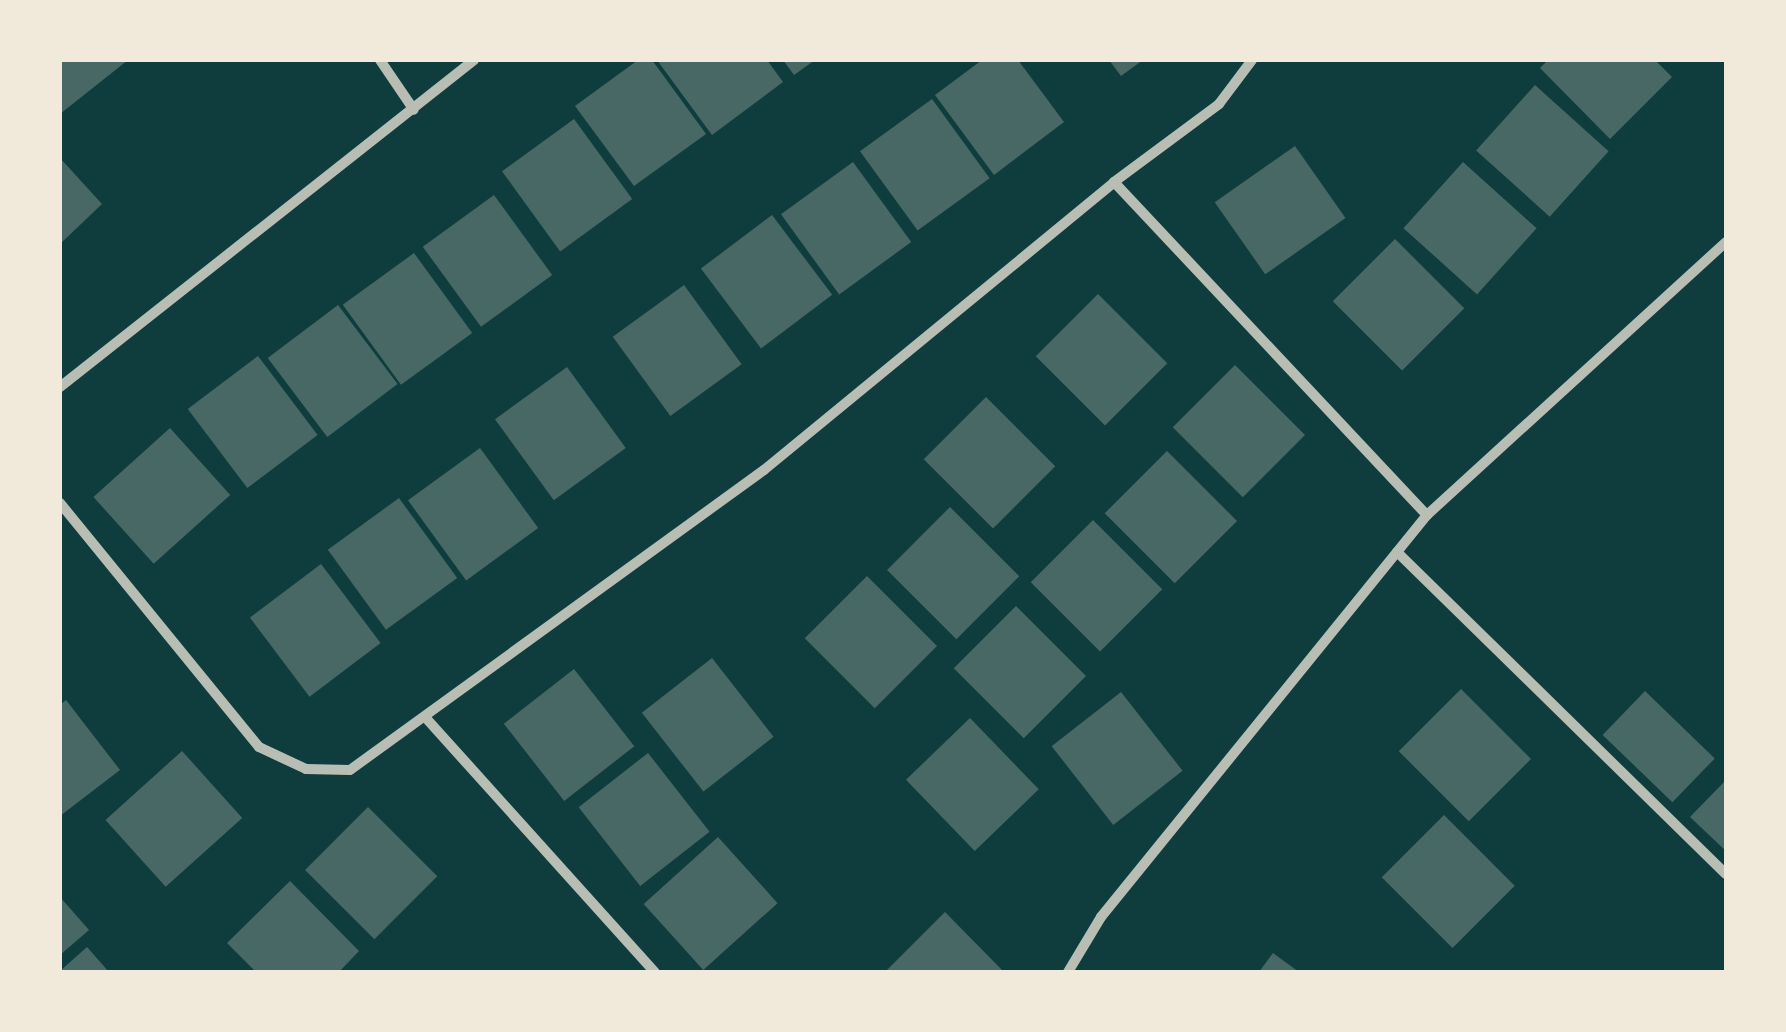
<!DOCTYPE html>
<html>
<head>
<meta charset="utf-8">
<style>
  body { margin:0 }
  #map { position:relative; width:1786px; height:1032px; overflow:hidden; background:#0f3d3e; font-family:"Space Grotesk",sans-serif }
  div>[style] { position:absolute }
  .building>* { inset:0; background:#486865; transform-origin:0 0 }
  .minor>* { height:10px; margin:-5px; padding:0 5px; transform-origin:5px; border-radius:5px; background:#b8beb3 }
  span { translate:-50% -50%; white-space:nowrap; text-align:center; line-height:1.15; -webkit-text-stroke:10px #f1e9da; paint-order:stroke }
  .frame { position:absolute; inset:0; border:62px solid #f1e9da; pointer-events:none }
</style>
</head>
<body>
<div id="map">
  <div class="building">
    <div style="clip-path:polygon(60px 60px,128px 60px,60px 114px)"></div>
    <div style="clip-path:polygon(638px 60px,652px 60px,706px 134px,634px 186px,575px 106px)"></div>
    <div style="clip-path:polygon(657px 60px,767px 60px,783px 82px,712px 135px)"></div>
    <div style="clip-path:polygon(783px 60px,815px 60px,794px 75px)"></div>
    <div style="clip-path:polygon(982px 60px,1018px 60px,1064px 122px,994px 175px,935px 95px)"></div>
    <div style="clip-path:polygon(1109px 60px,1143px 60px,1121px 76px)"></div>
    <div style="clip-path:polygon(1548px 60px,1655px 60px,1672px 77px,1610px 139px,1540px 68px)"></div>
    <div style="left:1535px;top:85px;width:99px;height:88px;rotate:42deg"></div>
    <div style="left:932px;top:99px;width:98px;height:89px;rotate:54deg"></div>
    <div style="left:574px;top:119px;width:99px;height:89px;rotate:54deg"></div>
    <div style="left:1295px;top:146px;width:88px;height:98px;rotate:55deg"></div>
    <div style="clip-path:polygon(60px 158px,102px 204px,60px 244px)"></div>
    <div style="left:853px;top:162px;width:99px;height:89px;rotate:54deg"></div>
    <div style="left:1463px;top:162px;width:99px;height:89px;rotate:42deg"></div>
    <div style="left:494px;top:195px;width:99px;height:88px;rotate:54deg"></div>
    <div style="left:772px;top:215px;width:100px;height:89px;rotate:53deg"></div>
    <div style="left:1395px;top:239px;width:98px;height:88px;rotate:45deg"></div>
    <div style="left:414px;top:253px;width:99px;height:88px;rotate:54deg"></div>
    <div style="left:684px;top:285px;width:98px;height:88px;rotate:54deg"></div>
    <div style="left:1098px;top:294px;width:98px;height:88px;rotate:45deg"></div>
    <div style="left:338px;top:305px;width:99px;height:88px;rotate:53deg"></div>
    <div style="left:258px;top:356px;width:99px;height:88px;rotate:53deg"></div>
    <div style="left:1235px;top:365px;width:99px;height:88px;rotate:45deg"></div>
    <div style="left:567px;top:367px;width:100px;height:89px;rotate:54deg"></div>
    <div style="left:986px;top:397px;width:98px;height:88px;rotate:45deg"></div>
    <div style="left:170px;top:428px;width:90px;height:103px;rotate:48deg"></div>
    <div style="left:480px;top:448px;width:99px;height:89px;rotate:54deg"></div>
    <div style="left:1167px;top:451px;width:99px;height:88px;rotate:45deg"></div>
    <div style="left:399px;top:498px;width:99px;height:88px;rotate:54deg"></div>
    <div style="left:950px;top:507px;width:98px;height:89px;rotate:45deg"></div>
    <div style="left:1093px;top:520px;width:98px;height:88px;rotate:45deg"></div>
    <div style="left:321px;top:564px;width:99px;height:89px;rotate:53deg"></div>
    <div style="left:867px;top:576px;width:99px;height:88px;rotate:45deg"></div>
    <div style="left:1016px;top:606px;width:99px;height:88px;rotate:45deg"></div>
    <div style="left:712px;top:658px;width:100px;height:89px;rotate:52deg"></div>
    <div style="left:574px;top:669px;width:98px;height:89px;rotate:52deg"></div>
    <div style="left:1461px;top:689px;width:99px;height:88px;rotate:45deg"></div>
    <div style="left:1645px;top:691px;width:97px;height:61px;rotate:44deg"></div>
    <div style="left:1121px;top:692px;width:100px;height:88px;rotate:52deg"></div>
    <div style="clip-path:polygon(66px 700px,120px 770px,60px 816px,60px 705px)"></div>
    <div style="left:970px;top:718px;width:99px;height:89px;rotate:46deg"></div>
    <div style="left:182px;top:751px;width:90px;height:103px;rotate:48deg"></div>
    <div style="left:648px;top:753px;width:100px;height:88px;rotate:52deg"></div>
    <div style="clip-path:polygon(1726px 780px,1726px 851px,1690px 817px)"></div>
    <div style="left:368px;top:807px;width:98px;height:89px;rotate:45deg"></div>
    <div style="left:1444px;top:815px;width:100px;height:88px;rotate:45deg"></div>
    <div style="left:718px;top:837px;width:89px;height:100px;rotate:48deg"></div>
    <div style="clip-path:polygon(290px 881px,359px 951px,339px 972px,256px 972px,227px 943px)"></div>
    <div style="clip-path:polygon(60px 897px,89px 930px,60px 955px)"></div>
    <div style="clip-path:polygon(945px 912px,1004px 972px,885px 972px)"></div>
    <div style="clip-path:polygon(87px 947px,109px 972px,60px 972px,60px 971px)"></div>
    <div style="clip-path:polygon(1273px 953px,1299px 972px,1259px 972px)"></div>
  </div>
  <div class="minor">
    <div style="left:380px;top:60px;width:60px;rotate:55.8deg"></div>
    <div style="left:1114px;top:182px;width:457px;rotate:46.8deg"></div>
    <div style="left:60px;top:387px;width:528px;rotate:-38.3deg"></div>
    <div style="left:60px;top:503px;width:315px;rotate:50.8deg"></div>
    <div style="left:259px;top:747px;width:52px;rotate:25.1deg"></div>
    <div style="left:306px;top:769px;width:44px;rotate:1.3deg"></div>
    <div style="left:350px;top:770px;width:511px;rotate:-35.93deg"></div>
    <div style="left:764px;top:470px;width:453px;rotate:-39.4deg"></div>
    <div style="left:1114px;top:182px;width:131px;rotate:-36.6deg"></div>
    <div style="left:1219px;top:104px;width:55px;rotate:-53.1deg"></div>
    <div style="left:1397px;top:552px;width:460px;rotate:44.4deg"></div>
    <div style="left:425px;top:717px;width:343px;rotate:48deg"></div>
    <div style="left:1068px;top:972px;width:64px;rotate:-59deg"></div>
    <div style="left:1101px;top:917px;width:518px;rotate:-50.96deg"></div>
    <div style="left:1427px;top:515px;width:405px;rotate:-42.4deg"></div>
  </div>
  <div class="frame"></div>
</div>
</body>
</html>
